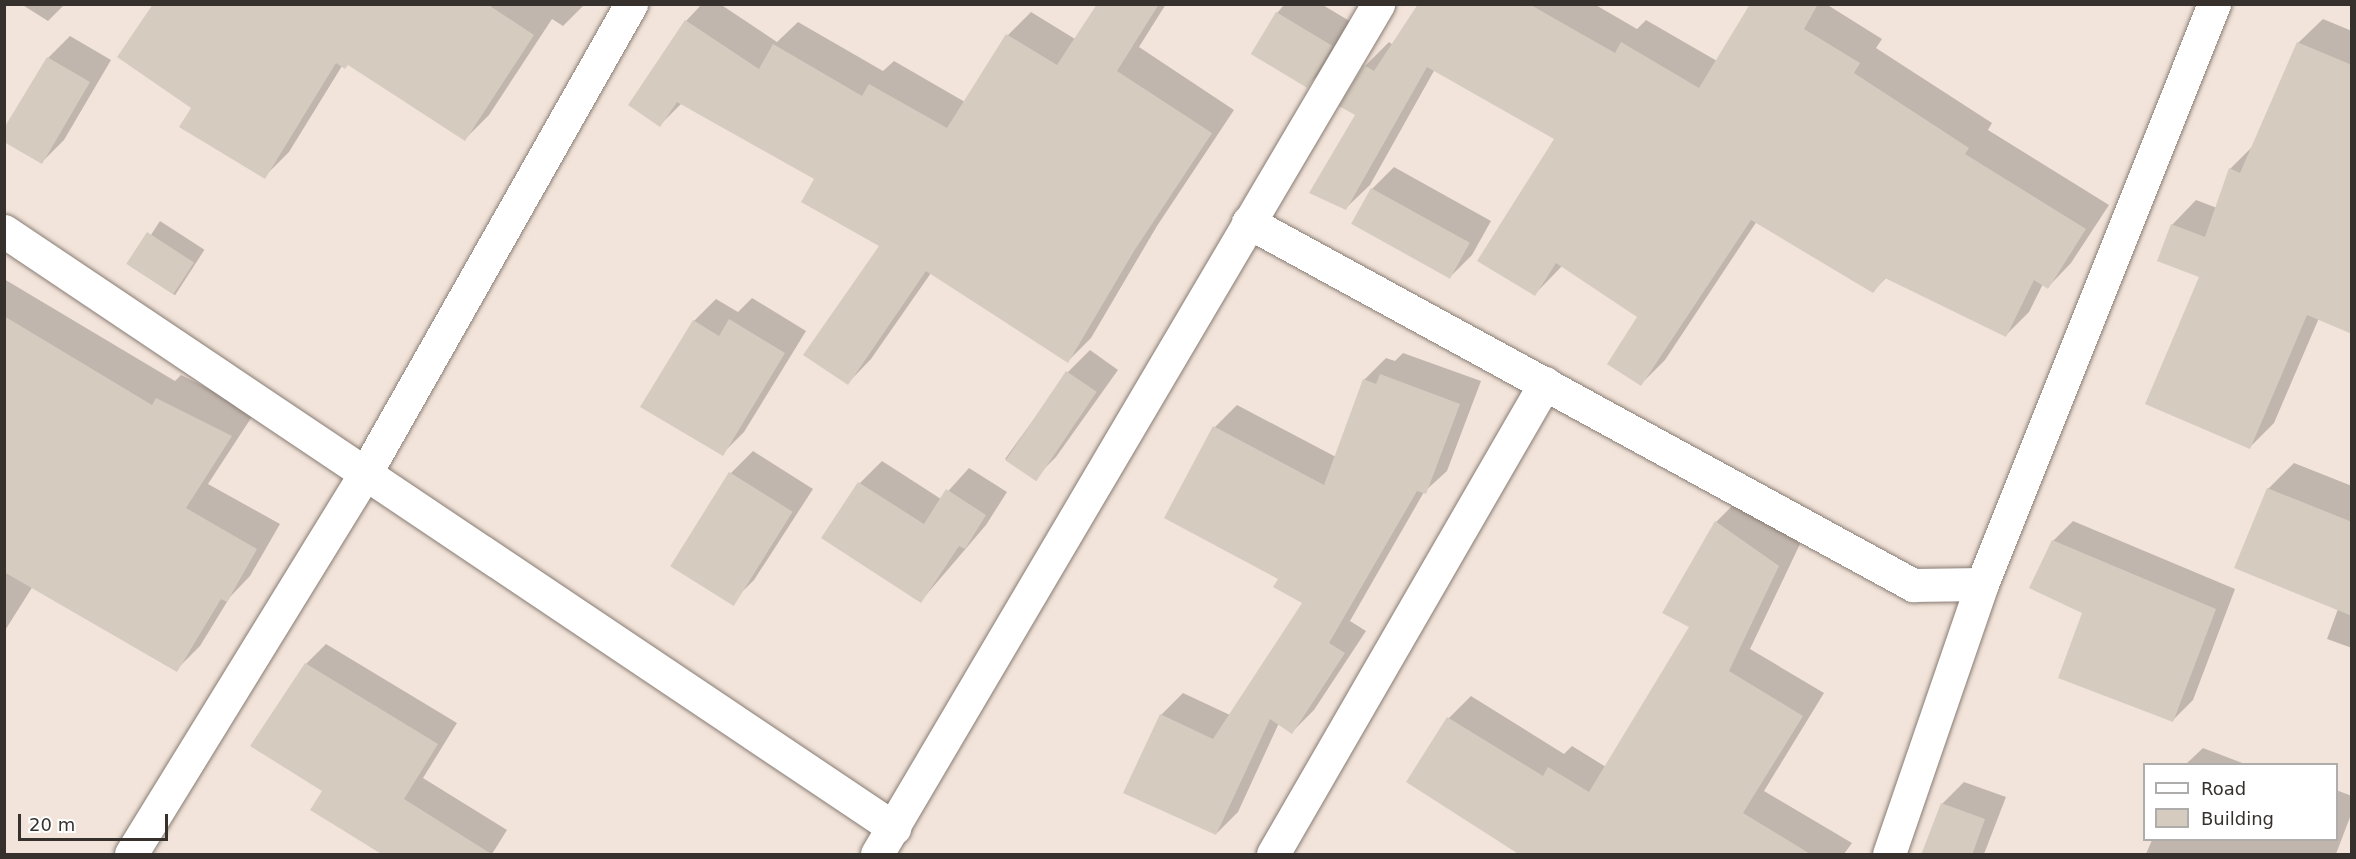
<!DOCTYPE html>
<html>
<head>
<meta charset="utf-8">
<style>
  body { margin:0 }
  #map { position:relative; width:2356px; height:859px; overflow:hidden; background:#f2e4da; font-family:"DejaVu Sans",sans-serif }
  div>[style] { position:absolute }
  .shadow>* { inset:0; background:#0003; transform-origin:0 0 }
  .building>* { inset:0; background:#d5ccbf; transform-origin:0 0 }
  .roads { filter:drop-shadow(0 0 2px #887c73) drop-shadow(0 0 2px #887c73) }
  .minor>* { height:33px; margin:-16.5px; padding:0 16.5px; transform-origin:16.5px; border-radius:16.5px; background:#fff }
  span { translate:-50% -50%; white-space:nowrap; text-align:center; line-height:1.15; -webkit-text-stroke:5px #fff; paint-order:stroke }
  .frame { position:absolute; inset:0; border:6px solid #37312e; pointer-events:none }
  .legend { position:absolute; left:2143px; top:763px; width:195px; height:78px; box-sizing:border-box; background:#fff; border:2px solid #afadab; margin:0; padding:8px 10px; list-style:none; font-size:18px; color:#37312e }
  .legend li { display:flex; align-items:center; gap:12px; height:30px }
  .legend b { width:30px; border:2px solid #afadab }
  .scale { position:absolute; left:18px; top:814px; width:150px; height:27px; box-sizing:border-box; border:3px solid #37312e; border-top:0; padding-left:8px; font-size:18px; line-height:21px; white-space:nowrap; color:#37312e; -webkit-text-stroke:4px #fff; paint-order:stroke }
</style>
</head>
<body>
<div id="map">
  <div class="shadow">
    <div style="clip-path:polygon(21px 4px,65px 4px,48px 21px)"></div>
    <div style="clip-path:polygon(155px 4px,585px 4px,563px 26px,552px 19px,489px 115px,465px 139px,349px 64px,342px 66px,289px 152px,264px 177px,193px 107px)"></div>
    <div style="clip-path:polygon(702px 4px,720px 4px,777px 42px,798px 22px,883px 71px,894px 61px,965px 102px,1008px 35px,1031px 12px,1075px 39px,1098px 4px,1166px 4px,1139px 47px,1234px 110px,1157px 226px,1091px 338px,1068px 361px,931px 273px,871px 359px,848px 383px,881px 245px,816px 179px,682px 103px,660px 125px,686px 21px)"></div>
    <div style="clip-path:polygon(1285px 4px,1321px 4px,1353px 23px,1329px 64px,1307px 86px,1277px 13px)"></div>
    <div style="clip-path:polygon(1419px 4px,1594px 4px,1637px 29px,1646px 20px,1717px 61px,1752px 4px,1826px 4px,1882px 39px,1876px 48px,1992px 123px,1988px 130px,2109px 205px,2071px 263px,2048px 287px,2043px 284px,2029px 312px,2006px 335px,1886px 278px,1873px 291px,1757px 221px,1665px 360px,1641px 384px,1639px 316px,1562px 266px,1535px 294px,1556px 138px,1435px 69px,1370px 185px,1346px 208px,1365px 66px,1389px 42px,1393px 45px)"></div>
    <div style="clip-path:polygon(2323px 19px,2352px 31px,2352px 332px,2319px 318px,2274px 423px,2250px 447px,2201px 276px,2172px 225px,2196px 200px,2217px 208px,2230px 169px,2253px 146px,2298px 43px)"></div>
    <div style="clip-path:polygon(70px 36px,111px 60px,64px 140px,42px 162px,48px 58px)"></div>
    <div style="clip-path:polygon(1394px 167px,1491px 221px,1472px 255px,1450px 277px,1353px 223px,1372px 189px)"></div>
    <div style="left:160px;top:221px;width:53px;height:54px;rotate:33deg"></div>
    <div style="clip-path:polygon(4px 279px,175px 381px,181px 375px,255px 412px,208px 484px,280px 524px,250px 576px,230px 597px,200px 646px,176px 670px,33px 586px,4px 632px)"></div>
    <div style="clip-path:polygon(752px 298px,806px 331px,744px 432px,722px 454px,694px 321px,716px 299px,738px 312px)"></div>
    <div style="clip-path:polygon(1090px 350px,1118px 370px,1056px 457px,1034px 479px,1005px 459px,1068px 372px)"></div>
    <div style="clip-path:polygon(1403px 353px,1481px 381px,1447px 471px,1424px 492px,1350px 621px,1366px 631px,1314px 710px,1292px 732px,1279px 723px,1238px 812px,1216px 834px,1161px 715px,1183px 693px,1230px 715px,1304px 602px,1280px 579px,1166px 518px,1215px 427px,1237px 405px,1336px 457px,1364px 380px,1386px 358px,1395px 361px)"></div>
    <div style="clip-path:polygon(753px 451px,813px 489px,754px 580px,732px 602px,731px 473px)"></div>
    <div style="clip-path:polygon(882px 461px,941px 499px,969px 468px,1007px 492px,986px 525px,921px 601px,823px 538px,860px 483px)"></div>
    <div style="clip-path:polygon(2294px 463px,2352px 486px,2352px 648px,2327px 639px,2338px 609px,2268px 489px)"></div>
    <div style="clip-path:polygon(1738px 500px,1800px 544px,1750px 649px,1824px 693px,1764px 791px,1852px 843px,1844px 854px,1527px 854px,1408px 781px,1449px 718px,1471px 696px,1564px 754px,1572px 746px,1606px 767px,1691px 626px,1716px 522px)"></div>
    <div style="clip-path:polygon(2073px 521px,2235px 589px,2193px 700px,2173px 720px,2084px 612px,2053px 541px)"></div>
    <div style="clip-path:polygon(326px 644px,457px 723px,423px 778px,507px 830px,492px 854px,324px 790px,306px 664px)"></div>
    <div style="clip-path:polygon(2203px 748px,2245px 764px,2186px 764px)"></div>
    <div style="clip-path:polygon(1964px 782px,2006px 797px,1984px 854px,1922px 854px,1942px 804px)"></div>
    <div style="clip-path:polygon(2336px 790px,2352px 796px,2352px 812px,2336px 854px,2146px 854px,2152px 840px,2336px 840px)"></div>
  </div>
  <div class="building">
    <div style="clip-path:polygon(153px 4px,487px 4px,534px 35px,465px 141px,348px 65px,345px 69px,336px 63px,265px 179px,179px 127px,191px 108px,117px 57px)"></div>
    <div style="clip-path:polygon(1097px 4px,1159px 4px,1117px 71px,1212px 133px,1134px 251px,1068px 363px,926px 271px,848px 385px,803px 355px,879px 246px,801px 202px,814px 179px,677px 102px,660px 127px,628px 105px,685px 20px,759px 69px,773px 44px,862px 96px,869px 84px,947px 128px,1006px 34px,1057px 65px)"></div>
    <div style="clip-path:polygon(1418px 4px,1529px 4px,1615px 53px,1621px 42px,1699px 88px,1750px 4px,1818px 4px,1804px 29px,1860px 63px,1854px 73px,1969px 148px,1965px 154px,2086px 229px,2048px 289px,2034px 280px,2006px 337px,1885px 278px,1873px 293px,1751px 220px,1641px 386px,1607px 364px,1637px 317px,1556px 263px,1535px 296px,1477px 261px,1554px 139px,1427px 67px,1346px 210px,1309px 193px,1355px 115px,1339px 106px,1364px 65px,1374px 71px)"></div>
    <div style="left:1276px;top:12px;width:66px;height:49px;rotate:31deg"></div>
    <div style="clip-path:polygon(2297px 42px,2352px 65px,2352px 334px,2307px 315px,2250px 449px,2145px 404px,2199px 277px,2157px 261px,2171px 224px,2205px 237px,2229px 168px,2240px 173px)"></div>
    <div style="clip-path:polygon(47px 57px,90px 82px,42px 164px,4px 142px,4px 128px)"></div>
    <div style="left:1371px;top:188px;width:113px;height:41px;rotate:29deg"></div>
    <div style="left:147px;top:232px;width:56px;height:38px;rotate:33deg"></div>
    <div style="clip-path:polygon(4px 316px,152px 405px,156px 398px,232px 436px,186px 508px,257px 549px,227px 602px,221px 599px,177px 672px,4px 572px)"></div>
    <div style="clip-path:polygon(729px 319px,785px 353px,723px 456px,640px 407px,693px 320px,719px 336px)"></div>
    <div style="left:1066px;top:371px;width:37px;height:108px;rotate:34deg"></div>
    <div style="clip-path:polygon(1380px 374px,1460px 404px,1426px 494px,1417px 491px,1329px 643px,1345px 653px,1292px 734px,1270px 719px,1216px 835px,1123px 793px,1160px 714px,1213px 739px,1302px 603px,1273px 587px,1278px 579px,1164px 518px,1213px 426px,1324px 485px,1363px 379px,1376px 384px)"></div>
    <div style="left:729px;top:472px;width:75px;height:111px;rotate:32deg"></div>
    <div style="clip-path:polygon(858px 482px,924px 524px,946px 489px,986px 515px,965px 549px,959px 546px,921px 603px,821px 538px)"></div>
    <div style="clip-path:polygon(2267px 488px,2352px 522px,2352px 616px,2234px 568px)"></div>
    <div style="clip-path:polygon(1715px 521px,1779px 566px,1729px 671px,1803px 716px,1743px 813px,1812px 855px,1520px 855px,1406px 782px,1447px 717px,1543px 776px,1548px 767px,1589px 792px,1689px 627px,1662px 613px)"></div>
    <div style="clip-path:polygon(2052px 540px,2216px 609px,2173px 722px,2058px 678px,2082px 613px,2029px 588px)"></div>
    <div style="clip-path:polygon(305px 663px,438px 744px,404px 799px,493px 855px,383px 855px,310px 810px,322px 791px,250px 746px)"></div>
    <div style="clip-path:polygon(1941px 803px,1985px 819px,1972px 855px,1921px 855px)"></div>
  </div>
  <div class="roads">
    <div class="minor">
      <div style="left:1248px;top:222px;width:758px;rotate:28.63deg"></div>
      <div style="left:1913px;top:585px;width:69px;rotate:-0.8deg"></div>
      <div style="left:4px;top:231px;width:1072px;rotate:33.85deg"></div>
      <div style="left:131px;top:854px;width:448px;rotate:-58.4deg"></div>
      <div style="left:366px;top:472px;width:538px;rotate:-60.48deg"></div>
      <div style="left:877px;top:854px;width:987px;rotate:-59.48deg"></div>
      <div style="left:1273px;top:854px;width:544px;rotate:-59.99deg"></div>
      <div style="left:1889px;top:854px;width:286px;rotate:-71deg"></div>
      <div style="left:1982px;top:584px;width:625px;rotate:-68.2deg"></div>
    </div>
  </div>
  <div class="frame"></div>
  <ul class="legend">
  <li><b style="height:8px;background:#fff"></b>Road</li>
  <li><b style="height:16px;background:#d5ccbf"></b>Building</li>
  </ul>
  <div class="scale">20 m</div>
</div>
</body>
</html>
